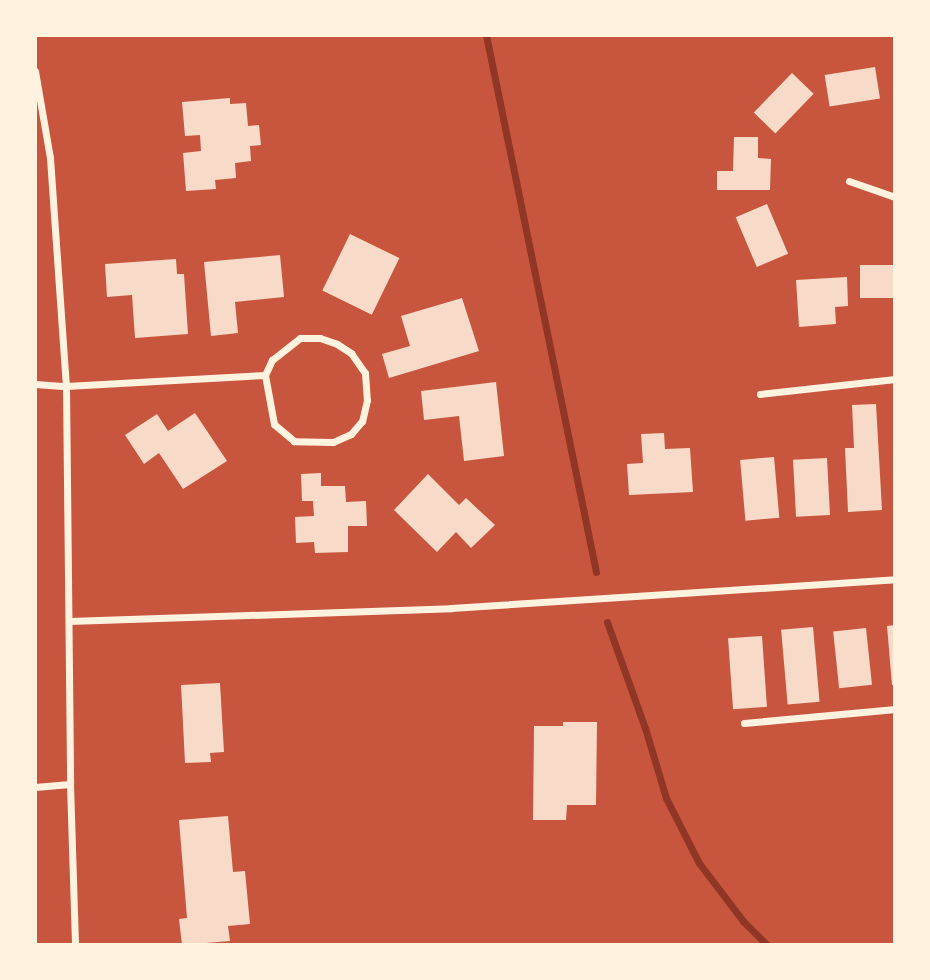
<!DOCTYPE html>
<html>
<head>
<meta charset="utf-8">
<style>
  body { margin:0 }
  #map { position:relative; width:930px; height:980px; overflow:hidden; background:#c8553d; font-family:"PT Sans Narrow",sans-serif }
  div>[style] { position:absolute }
  .stream>* { height:7px; margin:-3.5px; padding:0 3.5px; transform-origin:3.5px; border-radius:3.5px; background:#8f3625 }
  .building>* { inset:0; background:#f7dbc8; transform-origin:0 0 }
  .minor>* { height:7px; margin:-3.5px; padding:0 3.5px; transform-origin:3.5px; border-radius:3.5px; background:#fff3e0 }
  span { translate:-50% -50%; white-space:nowrap; text-align:center; line-height:1.15; -webkit-text-stroke:7px #fff3e0; paint-order:stroke }
  .frame { position:absolute; inset:0; border:37px solid #fff3e0; pointer-events:none }
</style>
</head>
<body>
<div id="map">
  <div class="stream">
    <div style="left:486px;top:35px;width:548px;rotate:78.42deg"></div>
    <div style="left:607px;top:622px;width:113px;rotate:70.3deg"></div>
    <div style="left:645px;top:728px;width:73px;rotate:73.3deg"></div>
    <div style="left:666px;top:798px;width:73px;rotate:63.1deg"></div>
    <div style="left:699px;top:863px;width:73px;rotate:52.8deg"></div>
    <div style="left:743px;top:921px;width:34px;rotate:45deg"></div>
  </div>
  <div class="building">
    <div style="left:875px;top:67px;width:32px;height:51px;rotate:81deg"></div>
    <div style="left:792px;top:73px;width:30px;height:55px;rotate:44deg"></div>
    <div style="clip-path:polygon(230px 98px,230px 104px,246px 103px,248px 126px,259px 125px,261px 145px,250px 146px,251px 161px,235px 163px,236px 178px,215px 180px,216px 189px,186px 191px,183px 153px,201px 151px,200px 135px,185px 136px,182px 102px)"></div>
    <div style="clip-path:polygon(734px 137px,758px 137px,758px 158px,771px 159px,770px 190px,717px 190px,717px 171px,733px 171px)"></div>
    <div style="left:767px;top:204px;width:54px;height:34px;rotate:67deg"></div>
    <div style="left:350px;top:234px;width:55px;height:63px;rotate:26deg"></div>
    <div style="clip-path:polygon(280px 255px,284px 297px,235px 302px,238px 333px,211px 336px,204px 262px)"></div>
    <div style="clip-path:polygon(176px 259px,177px 274px,184px 274px,188px 334px,135px 338px,132px 295px,107px 297px,105px 264px)"></div>
    <div style="left:895px;top:265px;width:33px;height:35px;rotate:90deg"></div>
    <div style="clip-path:polygon(847px 277px,848px 306px,835px 307px,836px 324px,799px 327px,796px 280px)"></div>
    <div style="clip-path:polygon(462px 298px,479px 351px,389px 378px,382px 354px,410px 346px,401px 316px)"></div>
    <div style="clip-path:polygon(496px 382px,504px 456px,464px 461px,459px 416px,424px 420px,421px 391px)"></div>
    <div style="clip-path:polygon(876px 404px,882px 510px,848px 512px,845px 448px,854px 448px,852px 405px)"></div>
    <div style="clip-path:polygon(195px 413px,227px 461px,183px 489px,159px 453px,144px 464px,125px 435px,157px 414px,168px 431px)"></div>
    <div style="clip-path:polygon(664px 433px,665px 449px,690px 448px,693px 492px,629px 495px,627px 464px,643px 463px,641px 434px)"></div>
    <div style="left:774px;top:457px;width:61px;height:34px;rotate:85deg"></div>
    <div style="left:827px;top:458px;width:57px;height:34px;rotate:87deg"></div>
    <div style="clip-path:polygon(321px 473px,321px 486px,345px 486px,346px 502px,366px 501px,367px 526px,348px 526px,348px 552px,315px 553px,314px 542px,296px 543px,295px 517px,314px 516px,313px 501px,302px 501px,301px 474px)"></div>
    <div style="clip-path:polygon(428px 474px,459px 505px,466px 498px,495px 525px,471px 548px,456px 532px,437px 552px,394px 510px)"></div>
    <div style="clip-path:polygon(895px 625px,895px 685px,892px 685px,887px 626px)"></div>
    <div style="left:813px;top:627px;width:75px;height:32px;rotate:85deg"></div>
    <div style="left:866px;top:628px;width:57px;height:33px;rotate:84deg"></div>
    <div style="left:762px;top:636px;width:71px;height:34px;rotate:86deg"></div>
    <div style="clip-path:polygon(220px 683px,224px 752px,210px 753px,211px 762px,185px 763px,181px 685px)"></div>
    <div style="clip-path:polygon(563px 722px,597px 722px,596px 805px,567px 805px,566px 820px,533px 820px,534px 726px,563px 726px)"></div>
    <div style="clip-path:polygon(228px 816px,233px 872px,245px 871px,250px 924px,228px 926px,230px 941px,182px 945px,179px 919px,187px 918px,179px 820px)"></div>
  </div>
  <div class="minor">
    <div style="left:35px;top:71px;width:88px;rotate:80.2deg"></div>
    <div style="left:50px;top:158px;width:229px;rotate:86deg"></div>
    <div style="left:66px;top:386px;width:398px;rotate:89.4deg"></div>
    <div style="left:70px;top:784px;width:161px;rotate:88.2deg"></div>
    <div style="left:849px;top:181px;width:49px;rotate:19.2deg"></div>
    <div style="left:300px;top:338px;width:20px"></div>
    <div style="left:320px;top:338px;width:18px;rotate:19deg"></div>
    <div style="left:337px;top:344px;width:17px;rotate:33deg"></div>
    <div style="left:351px;top:353px;width:24px;rotate:55deg"></div>
    <div style="left:365px;top:373px;width:27px;rotate:86deg"></div>
    <div style="left:367px;top:400px;width:22px;rotate:103deg"></div>
    <div style="left:362px;top:421px;width:17px;rotate:130deg"></div>
    <div style="left:351px;top:434px;width:20px;rotate:156deg"></div>
    <div style="left:333px;top:442px;width:39px;rotate:-179deg"></div>
    <div style="left:294px;top:441px;width:26px;rotate:-140deg"></div>
    <div style="left:274px;top:424px;width:50px;rotate:-100.4deg"></div>
    <div style="left:265px;top:375px;width:17px;rotate:-65deg"></div>
    <div style="left:272px;top:360px;width:36px;rotate:-38deg"></div>
    <div style="left:35px;top:384px;width:31px;rotate:4deg"></div>
    <div style="left:66px;top:386px;width:199px;rotate:-3.2deg"></div>
    <div style="left:760px;top:394px;width:136px;rotate:-6.3deg"></div>
    <div style="left:69px;top:621px;width:382px;rotate:-1.9deg"></div>
    <div style="left:451px;top:608px;width:445px;rotate:-3.7deg"></div>
    <div style="left:744px;top:723px;width:152px;rotate:-5.3deg"></div>
    <div style="left:35px;top:787px;width:35px;rotate:-5deg"></div>
  </div>
  <div class="frame"></div>
</div>
</body>
</html>
